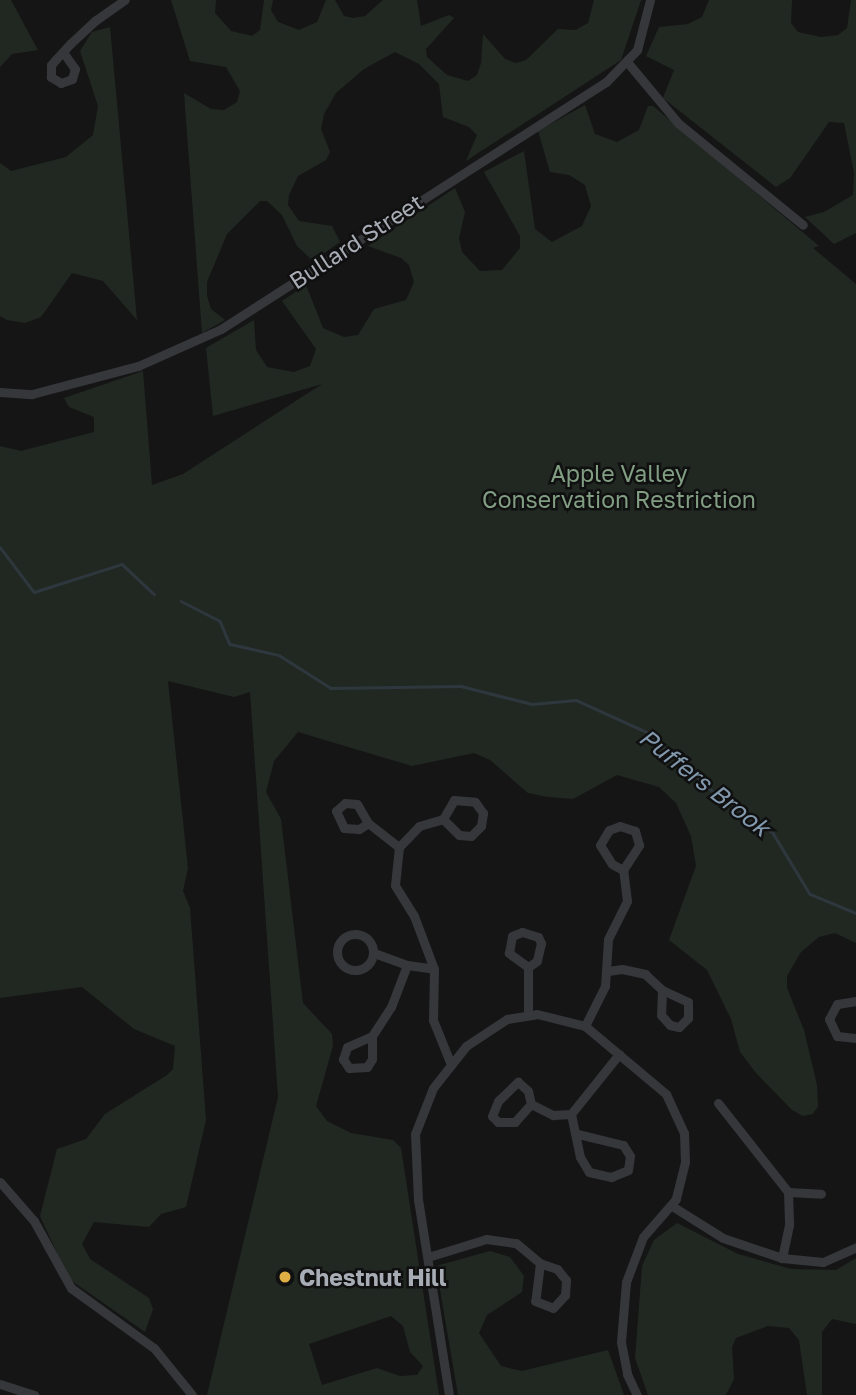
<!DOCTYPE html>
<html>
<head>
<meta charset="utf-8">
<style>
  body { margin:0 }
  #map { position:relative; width:856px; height:1395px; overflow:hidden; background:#151516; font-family:"Golos Text",sans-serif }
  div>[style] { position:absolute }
  .green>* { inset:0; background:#212822 }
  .stream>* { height:2.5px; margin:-1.25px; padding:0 1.25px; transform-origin:1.25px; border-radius:1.25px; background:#2f373e }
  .minor>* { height:9px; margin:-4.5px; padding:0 4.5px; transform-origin:4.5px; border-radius:4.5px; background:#36373b }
  .minor>.ring { margin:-4.5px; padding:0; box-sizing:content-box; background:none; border:9px solid #36373b; border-radius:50% }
  .dots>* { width:19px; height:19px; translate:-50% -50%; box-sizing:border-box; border:4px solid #101011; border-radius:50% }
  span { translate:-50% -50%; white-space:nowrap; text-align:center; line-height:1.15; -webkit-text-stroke:5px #101011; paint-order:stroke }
  .street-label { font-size:23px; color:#a8acb5 }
  .park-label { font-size:23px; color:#819e83 }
  .poi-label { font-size:23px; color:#a8acb5; font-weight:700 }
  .left { translate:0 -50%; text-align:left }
  .water-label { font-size:24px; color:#8298ad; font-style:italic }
</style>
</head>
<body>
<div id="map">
  <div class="green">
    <div style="clip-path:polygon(0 0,11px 0,38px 50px,12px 54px,0 67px)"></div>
    <div style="clip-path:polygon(171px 0,216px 0,215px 13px,231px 31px,252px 36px,260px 30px,264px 0,273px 0,271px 10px,278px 22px,299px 30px,317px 22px,326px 0,335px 0,344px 16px,353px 18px,365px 16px,383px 0,417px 0,421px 26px,449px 15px,454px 18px,426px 49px,427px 57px,447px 75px,468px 81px,477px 75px,481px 63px,483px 34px,505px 59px,516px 63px,526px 60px,558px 29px,576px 30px,588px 23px,594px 0,641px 0,621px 60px,466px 161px,477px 135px,469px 127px,443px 117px,439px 84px,419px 64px,395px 52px,364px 69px,336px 93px,324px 114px,321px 129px,330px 152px,326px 160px,298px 176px,289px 195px,288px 205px,299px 221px,332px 226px,340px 242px,313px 261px,297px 246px,282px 215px,267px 201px,260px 201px,227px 234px,207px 282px,207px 296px,211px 309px,225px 320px,202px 333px,184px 93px,211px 109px,224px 110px,237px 102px,240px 91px,226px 67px,190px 61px)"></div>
    <div style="clip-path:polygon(709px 0,792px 0,791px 23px,798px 32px,821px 37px,838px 35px,847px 28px,851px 0,856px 0,856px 233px,834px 244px,805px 217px,824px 212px,853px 195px,854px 173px,844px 123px,829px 122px,790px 178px,776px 187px,663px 98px,674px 70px,646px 56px,659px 27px,688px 24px,702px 17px)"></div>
    <div style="clip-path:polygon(110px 27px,137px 320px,103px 281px,72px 273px,41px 317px,25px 323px,7px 320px,0 316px,0 163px,11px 171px,66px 157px,93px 135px,98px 106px,80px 51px,92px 32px)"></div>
    <div style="clip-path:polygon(evenodd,585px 105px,595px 134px,617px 142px,639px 130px,648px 106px,653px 106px,819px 246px,813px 248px,856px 284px,856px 943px,835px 933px,819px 937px,801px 952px,787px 976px,787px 988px,804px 1030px,817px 1085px,818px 1106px,813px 1114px,803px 1116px,792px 1110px,756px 1073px,740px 1052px,731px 1019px,707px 970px,669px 940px,696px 866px,691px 836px,676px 803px,659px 787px,617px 775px,573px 799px,548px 797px,528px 793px,490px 760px,474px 753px,412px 766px,298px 732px,274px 761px,266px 792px,281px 819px,303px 1003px,332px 1034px,333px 1046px,316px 1106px,327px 1121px,351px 1133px,393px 1140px,401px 1148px,439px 1395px,207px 1395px,278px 1097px,250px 692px,234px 697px,168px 681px,188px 868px,183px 891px,190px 908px,206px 1120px,186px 1207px,161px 1214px,149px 1227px,94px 1222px,82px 1244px,90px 1259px,149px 1298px,153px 1309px,145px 1332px,69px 1279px,40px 1216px,57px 1149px,86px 1139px,105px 1114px,167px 1075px,173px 1069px,175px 1046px,134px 1029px,82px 987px,0 998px,0 446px,21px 451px,94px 432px,94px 417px,69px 407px,64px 398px,143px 371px,152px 485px,183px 474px,322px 384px,213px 416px,206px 348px,254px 320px,256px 350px,267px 367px,294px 372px,310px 366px,316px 349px,282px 301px,306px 285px,323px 328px,344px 337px,358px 335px,374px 309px,406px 300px,414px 282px,409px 265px,401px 258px,368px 246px,455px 188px,465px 212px,459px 238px,462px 252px,480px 271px,502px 270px,520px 248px,520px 236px,484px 172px,524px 151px,535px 229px,552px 242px,582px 226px,591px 206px,585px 185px,569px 175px,550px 172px,538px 131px,585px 105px,391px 1316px,403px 1326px,410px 1352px,423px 1366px,417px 1375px,400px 1376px,377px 1368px,322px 1385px,309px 1344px,391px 1316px)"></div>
    <div style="clip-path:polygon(677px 1223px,738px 1254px,791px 1269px,836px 1270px,856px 1258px,856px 1324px,832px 1319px,822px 1332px,822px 1395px,807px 1395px,799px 1340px,789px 1328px,768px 1326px,736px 1338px,732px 1347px,734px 1379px,726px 1395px,648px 1395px,635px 1358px,642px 1266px,654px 1240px)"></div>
    <div style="clip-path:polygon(490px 1251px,510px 1257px,524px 1276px,522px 1292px,487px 1315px,479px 1333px,501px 1366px,522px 1371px,608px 1350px,624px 1395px,458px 1395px,436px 1266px)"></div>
  </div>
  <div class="stream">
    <div style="left:0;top:547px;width:56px;rotate:52.9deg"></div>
    <div style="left:34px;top:592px;width:92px;rotate:-17.7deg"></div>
    <div style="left:122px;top:564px;width:44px;rotate:43.2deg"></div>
    <div style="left:181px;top:601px;width:44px;rotate:27.1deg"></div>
    <div style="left:220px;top:621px;width:25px;rotate:67deg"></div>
    <div style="left:230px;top:644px;width:50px;rotate:12.7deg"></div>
    <div style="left:279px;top:655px;width:62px;rotate:32.4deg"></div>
    <div style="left:331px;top:688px;width:130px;rotate:-0.9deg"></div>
    <div style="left:461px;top:686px;width:73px;rotate:14.2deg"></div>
    <div style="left:532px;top:704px;width:44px;rotate:-5.2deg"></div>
    <div style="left:576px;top:700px;width:78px;rotate:24.3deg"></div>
    <div style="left:647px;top:732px;width:85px;rotate:42.1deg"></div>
    <div style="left:710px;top:789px;width:77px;rotate:34.9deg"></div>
    <div style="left:773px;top:833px;width:71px;rotate:58.8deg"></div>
    <div style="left:810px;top:894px;width:50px;rotate:22.4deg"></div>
  </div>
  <div class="minor">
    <div style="left:63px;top:52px;width:21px;rotate:55deg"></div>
    <div style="left:75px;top:69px;width:10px;rotate:107deg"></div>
    <div style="left:72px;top:79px;width:12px;rotate:160deg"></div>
    <div style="left:61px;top:83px;width:12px;rotate:-149deg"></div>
    <div style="left:51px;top:77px;width:12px;rotate:-90deg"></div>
    <div style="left:51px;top:65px;width:8px;rotate:-50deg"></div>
    <div style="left:56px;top:59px;width:21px;rotate:-47deg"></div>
    <div style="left:70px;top:44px;width:35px;rotate:-43deg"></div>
    <div style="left:96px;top:20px;width:35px;rotate:-35deg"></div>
    <div style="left:628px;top:63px;width:78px;rotate:50.2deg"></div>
    <div style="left:678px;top:123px;width:161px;rotate:39.2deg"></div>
    <div style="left:0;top:392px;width:32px;rotate:4deg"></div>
    <div style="left:32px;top:394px;width:110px;rotate:-14.8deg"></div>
    <div style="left:138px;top:366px;width:91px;rotate:-24deg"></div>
    <div style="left:221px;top:329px;width:457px;rotate:-32.7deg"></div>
    <div style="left:606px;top:82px;width:45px;rotate:-45.9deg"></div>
    <div style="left:637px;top:50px;width:52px;rotate:-75.4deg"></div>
    <div style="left:368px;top:823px;width:11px;rotate:146deg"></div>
    <div style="left:359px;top:829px;width:15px;rotate:-176deg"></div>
    <div style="left:344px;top:828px;width:19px;rotate:-115deg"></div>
    <div style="left:336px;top:811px;width:12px;rotate:-42deg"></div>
    <div style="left:345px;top:803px;width:12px;rotate:5deg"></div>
    <div style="left:357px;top:804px;width:22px;rotate:60deg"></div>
    <div style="left:368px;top:823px;width:39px;rotate:38deg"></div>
    <div class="ring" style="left:337px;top:934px;width:27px;height:27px"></div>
    <div style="left:407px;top:965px;width:27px;rotate:8deg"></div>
    <div style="left:434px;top:969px;width:57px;rotate:-110.7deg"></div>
    <div style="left:414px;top:916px;width:36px;rotate:-122deg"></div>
    <div style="left:395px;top:885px;width:38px;rotate:-84deg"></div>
    <div style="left:399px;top:847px;width:29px;rotate:-46deg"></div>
    <div style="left:419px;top:826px;width:25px;rotate:-16deg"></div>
    <div style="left:443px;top:819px;width:22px;rotate:-60deg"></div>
    <div style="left:454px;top:800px;width:21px;rotate:5deg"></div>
    <div style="left:475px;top:802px;width:14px;rotate:54deg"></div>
    <div style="left:483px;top:813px;width:13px;rotate:99deg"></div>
    <div style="left:481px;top:826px;width:14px;rotate:135deg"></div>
    <div style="left:471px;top:836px;width:12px;rotate:-175deg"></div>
    <div style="left:459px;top:835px;width:23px;rotate:-135deg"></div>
    <div style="left:434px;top:969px;width:51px;rotate:91.1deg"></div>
    <div style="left:433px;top:1020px;width:45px;rotate:68deg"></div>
    <div style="left:608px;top:971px;width:14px;rotate:-8deg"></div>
    <div style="left:622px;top:969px;width:24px;rotate:12deg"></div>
    <div style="left:645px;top:974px;width:23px;rotate:43deg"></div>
    <div style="left:662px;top:990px;width:25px;rotate:92deg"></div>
    <div style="left:661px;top:1015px;width:13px;rotate:48deg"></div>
    <div style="left:670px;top:1025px;width:9px;rotate:13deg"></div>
    <div style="left:679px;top:1027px;width:13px;rotate:-45deg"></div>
    <div style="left:688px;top:1018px;width:16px;rotate:-90deg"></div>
    <div style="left:688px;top:1002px;width:29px;rotate:-155deg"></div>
    <div style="left:856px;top:1001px;width:19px;rotate:171deg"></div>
    <div style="left:837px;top:1004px;width:17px;rotate:118deg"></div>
    <div style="left:829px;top:1019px;width:19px;rotate:65deg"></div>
    <div style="left:837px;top:1036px;width:19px;rotate:6deg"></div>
    <div style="left:528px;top:1015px;width:48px;rotate:-90deg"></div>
    <div style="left:528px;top:967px;width:24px;rotate:-144deg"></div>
    <div style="left:509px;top:953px;width:17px;rotate:-80deg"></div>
    <div style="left:512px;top:936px;width:11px;rotate:-22deg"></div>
    <div style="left:522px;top:932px;width:17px;rotate:17deg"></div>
    <div style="left:538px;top:937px;width:7px;rotate:63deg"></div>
    <div style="left:541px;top:943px;width:18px;rotate:103deg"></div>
    <div style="left:537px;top:961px;width:11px;rotate:146deg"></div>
    <div style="left:585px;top:1026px;width:45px;rotate:-63.4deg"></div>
    <div style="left:605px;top:986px;width:47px;rotate:-86.3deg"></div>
    <div style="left:608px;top:939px;width:42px;rotate:-63.4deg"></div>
    <div style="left:627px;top:901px;width:31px;rotate:-97deg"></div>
    <div style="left:623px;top:870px;width:30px;rotate:-57deg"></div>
    <div style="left:639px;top:845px;width:15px;rotate:-106deg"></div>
    <div style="left:635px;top:831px;width:16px;rotate:-162deg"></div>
    <div style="left:620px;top:826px;width:12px;rotate:160deg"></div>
    <div style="left:609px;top:830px;width:17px;rotate:121deg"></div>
    <div style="left:600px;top:845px;width:22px;rotate:58deg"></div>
    <div style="left:612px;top:864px;width:13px;rotate:29deg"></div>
    <div style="left:372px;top:1036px;width:27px;rotate:156deg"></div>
    <div style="left:347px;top:1047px;width:13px;rotate:108deg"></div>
    <div style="left:343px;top:1059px;width:11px;rotate:56deg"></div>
    <div style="left:349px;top:1068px;width:18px;rotate:-3deg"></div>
    <div style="left:367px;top:1067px;width:9px;rotate:-58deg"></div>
    <div style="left:372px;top:1059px;width:23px;rotate:-90deg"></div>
    <div style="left:372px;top:1036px;width:35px;rotate:-57deg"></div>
    <div style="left:391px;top:1007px;width:45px;rotate:-69.1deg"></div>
    <div style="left:407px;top:965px;width:35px;rotate:-160deg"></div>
    <div style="left:718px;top:1103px;width:113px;rotate:51.8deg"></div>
    <div style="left:788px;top:1192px;width:33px;rotate:3deg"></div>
    <div style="left:531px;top:1104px;width:24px;rotate:132deg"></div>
    <div style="left:515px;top:1122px;width:17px;rotate:180deg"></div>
    <div style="left:498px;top:1122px;width:8px;rotate:-135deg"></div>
    <div style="left:492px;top:1116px;width:16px;rotate:-68deg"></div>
    <div style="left:498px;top:1101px;width:28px;rotate:-44deg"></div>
    <div style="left:518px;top:1082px;width:13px;rotate:42deg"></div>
    <div style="left:528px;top:1091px;width:13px;rotate:77deg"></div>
    <div style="left:531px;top:1104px;width:25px;rotate:27deg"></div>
    <div style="left:553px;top:1115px;width:18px;rotate:-3deg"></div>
    <div style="left:571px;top:1114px;width:77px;rotate:-51.3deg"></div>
    <div style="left:571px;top:1114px;width:44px;rotate:78.2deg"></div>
    <div style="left:580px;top:1157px;width:17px;rotate:59deg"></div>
    <div style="left:589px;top:1172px;width:23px;rotate:13deg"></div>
    <div style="left:611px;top:1177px;width:18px;rotate:-22deg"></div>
    <div style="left:628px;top:1170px;width:14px;rotate:-82deg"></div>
    <div style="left:630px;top:1156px;width:13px;rotate:-122deg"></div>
    <div style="left:623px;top:1145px;width:46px;rotate:-166.3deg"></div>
    <div style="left:0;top:1182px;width:52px;rotate:48.9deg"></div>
    <div style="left:34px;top:1221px;width:77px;rotate:61.1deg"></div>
    <div style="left:71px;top:1288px;width:102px;rotate:35.9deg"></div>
    <div style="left:154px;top:1348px;width:60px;rotate:51deg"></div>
    <div style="left:788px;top:1192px;width:33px;rotate:88deg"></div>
    <div style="left:789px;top:1225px;width:34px;rotate:102deg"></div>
    <div style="left:782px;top:1258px;width:41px;rotate:5.6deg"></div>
    <div style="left:823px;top:1262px;width:36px;rotate:-24deg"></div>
    <div style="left:672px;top:1206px;width:60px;rotate:32.1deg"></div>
    <div style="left:723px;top:1238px;width:62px;rotate:18.7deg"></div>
    <div style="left:428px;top:1257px;width:61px;rotate:-17.2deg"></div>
    <div style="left:486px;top:1239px;width:30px;rotate:8deg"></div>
    <div style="left:516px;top:1243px;width:31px;rotate:40deg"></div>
    <div style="left:540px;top:1263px;width:38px;rotate:97deg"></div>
    <div style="left:535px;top:1301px;width:19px;rotate:21deg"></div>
    <div style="left:553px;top:1308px;width:18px;rotate:-47deg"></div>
    <div style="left:565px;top:1295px;width:15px;rotate:-86deg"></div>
    <div style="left:566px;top:1280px;width:14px;rotate:-129deg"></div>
    <div style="left:557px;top:1269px;width:18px;rotate:-161deg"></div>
    <div style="left:0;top:1384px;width:36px;rotate:18deg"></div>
    <div style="left:449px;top:1395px;width:197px;rotate:-99deg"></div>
    <div style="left:418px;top:1200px;width:66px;rotate:-92.6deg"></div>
    <div style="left:415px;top:1134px;width:49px;rotate:-68.6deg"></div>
    <div style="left:433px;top:1088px;width:53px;rotate:-51.8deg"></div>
    <div style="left:466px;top:1046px;width:49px;rotate:-33.4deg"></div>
    <div style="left:507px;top:1019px;width:30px;rotate:-9deg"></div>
    <div style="left:537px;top:1014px;width:49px;rotate:14deg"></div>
    <div style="left:585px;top:1026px;width:106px;rotate:40deg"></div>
    <div style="left:666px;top:1094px;width:43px;rotate:65.2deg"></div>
    <div style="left:684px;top:1133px;width:29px;rotate:88deg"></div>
    <div style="left:685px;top:1162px;width:38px;rotate:104deg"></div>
    <div style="left:676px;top:1199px;width:50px;rotate:131deg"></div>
    <div style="left:643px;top:1237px;width:48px;rotate:110.7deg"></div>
    <div style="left:626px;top:1282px;width:60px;rotate:94.8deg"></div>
    <div style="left:621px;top:1342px;width:33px;rotate:79deg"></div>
    <div style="left:627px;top:1374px;width:23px;rotate:65deg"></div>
  </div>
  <div class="dots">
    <div style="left:285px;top:1277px;background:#e0af43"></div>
  </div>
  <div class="street-label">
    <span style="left:356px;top:241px;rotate:-33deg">Bullard Street</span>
  </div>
  <div class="park-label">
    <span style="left:619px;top:486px">Apple Valley<br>Conservation Restriction</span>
  </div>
  <div class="poi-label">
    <span class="left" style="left:299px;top:1277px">Chestnut Hill</span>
  </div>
  <div class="water-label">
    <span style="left:705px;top:782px;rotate:38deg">Puffers Brook</span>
  </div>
</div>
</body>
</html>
